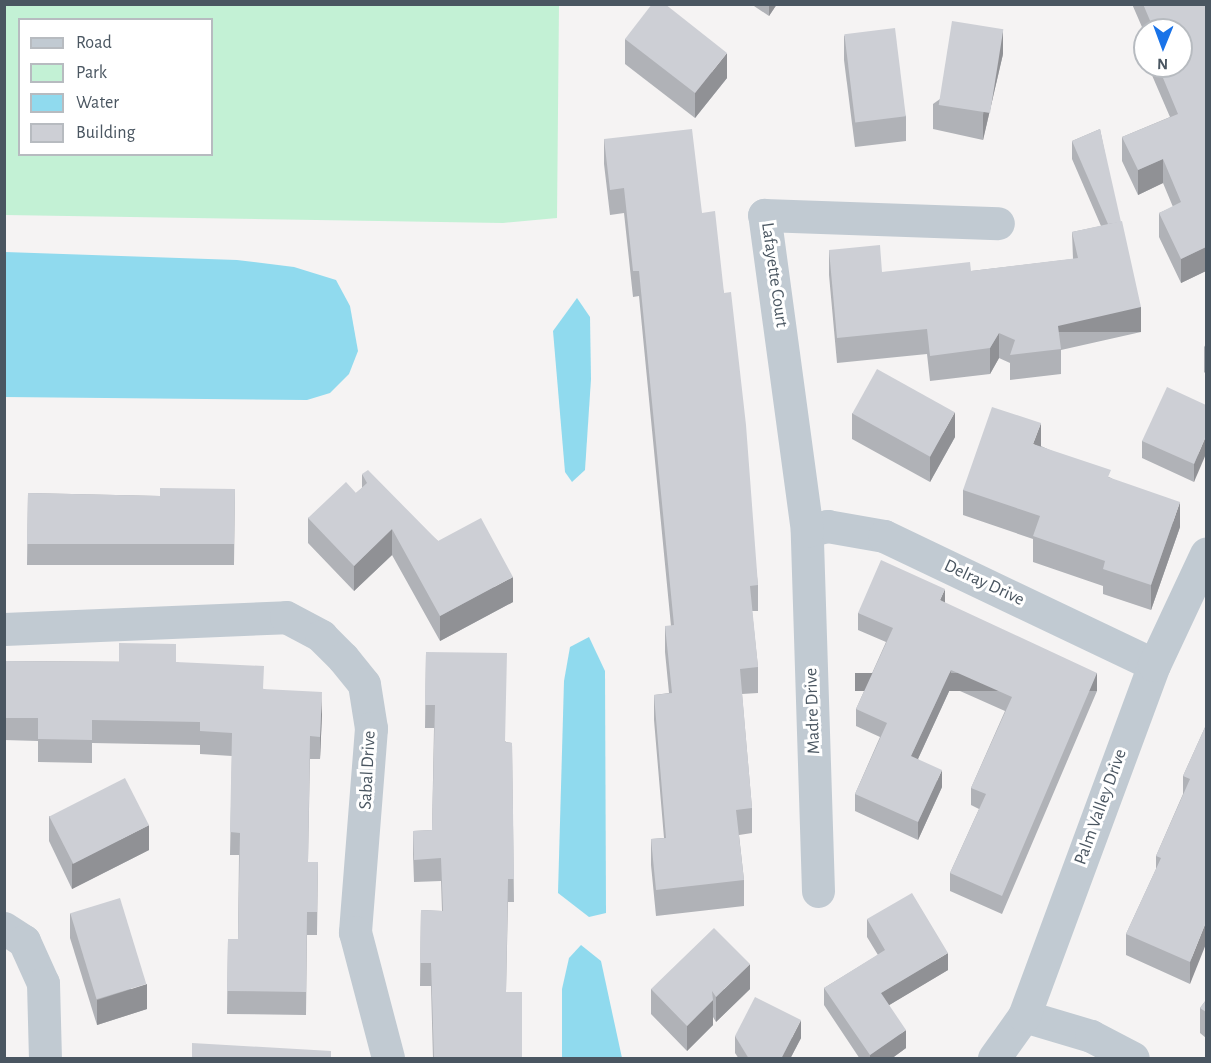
<!DOCTYPE html>
<html>
<head>
<meta charset="utf-8">
<style>
  body { margin:0 }
  #map { position:relative; width:1211px; height:1063px; overflow:hidden; background:#f5f3f3; font-family:"Alegreya Sans",sans-serif }
  div>[style] { position:absolute }
  .green>* { inset:0; background:#c3f1d5 }
  .water>* { inset:0; background:#90daee }
  .minor>* { height:33px; margin:-16.5px; padding:0 16.5px; transform-origin:16.5px; border-radius:16.5px; background:#c1cad2 }
  .wall>* { inset:0; background:#b0b2b7 }
  .shaded-wall>* { inset:0; background:#909195; transform-origin:0 0 }
  .building>* { inset:0; background:#cdcfd5; transform-origin:0 0 }
  span { translate:-50% -50%; white-space:nowrap; text-align:center; line-height:1.15; -webkit-text-stroke:6px #fff; paint-order:stroke }
  .street-label { font-size:18px; color:#4a5661 }
  .frame { position:absolute; inset:0; border:6px solid #4a5661; pointer-events:none }
  .legend { position:absolute; left:18px; top:18px; width:195px; height:138px; box-sizing:border-box; background:#fff; border:2px solid #b7bbc0; margin:0; padding:8px 10px; list-style:none; font-size:18px; color:#4a5661 }
  .legend li { display:flex; align-items:center; gap:12px; height:30px }
  .legend b { width:30px; border:2px solid #b7bbc0 }
  .north { position:absolute; left:1133px; top:18px; width:60px; height:60px; box-sizing:border-box; background:#fff; border:2px solid #b7bbc0; border-radius:50%; rotate:181deg; font-size:16px; font-weight:700; line-height:24px; text-align:center; color:#4a5661 }
  .north::after { content:''; display:block; margin:auto; width:21px; height:27px; background:#1a73e8; clip-path:polygon(50% 0,100% 100%,50% 72%,0 100%) }
</style>
</head>
<body>
<div id="map">
  <div class="green">
    <div style="clip-path:polygon(evenodd,5px 4px,559px 5px,557px 218px,503px 223px,5px 215px,5px 4px,20px 20px,212px 20px,212px 154px,20px 154px,20px 20px)"></div>
  </div>
  <div class="water">
    <div style="clip-path:polygon(5px 252px,237px 260px,294px 267px,336px 280px,350px 306px,358px 351px,349px 374px,330px 393px,307px 400px,5px 397px)"></div>
    <div style="clip-path:polygon(577px 298px,590px 317px,591px 379px,585px 470px,572px 482px,565px 472px,553px 331px)"></div>
    <div style="clip-path:polygon(589px 637px,605px 671px,606px 913px,589px 917px,558px 893px,564px 681px,570px 647px)"></div>
    <div style="clip-path:polygon(581px 945px,601px 961px,622px 1058px,562px 1058px,562px 989px,569px 958px)"></div>
  </div>
  <div class="minor">
    <div style="left:807px;top:531px;width:21px;rotate:-14deg"></div>
    <div style="left:827px;top:526px;width:58px;rotate:10deg"></div>
    <div style="left:884px;top:536px;width:299px;rotate:25.5deg"></div>
    <div style="left:4px;top:629px;width:282px;rotate:-2.4deg"></div>
    <div style="left:286px;top:617px;width:40px;rotate:28deg"></div>
    <div style="left:321px;top:636px;width:31px;rotate:45deg"></div>
    <div style="left:343px;top:658px;width:33px;rotate:51deg"></div>
    <div style="left:364px;top:684px;width:45px;rotate:81deg"></div>
    <div style="left:371px;top:728px;width:205px;rotate:94.5deg"></div>
    <div style="left:355px;top:932px;width:130px;rotate:75.3deg"></div>
    <div style="left:818px;top:891px;width:360px;rotate:-91.8deg"></div>
    <div style="left:807px;top:531px;width:319px;rotate:-97.7deg"></div>
    <div style="left:764px;top:215px;width:234px;rotate:2deg"></div>
    <div style="left:4px;top:928px;width:24px;rotate:33deg"></div>
    <div style="left:24px;top:941px;width:46px;rotate:65.7deg"></div>
    <div style="left:43px;top:983px;width:75px;rotate:88.5deg"></div>
    <div style="left:1024px;top:1016px;width:70px;rotate:16.6deg"></div>
    <div style="left:1091px;top:1036px;width:47px;rotate:27.6deg"></div>
    <div style="left:994px;top:1058px;width:52px;rotate:-54.5deg"></div>
    <div style="left:1024px;top:1016px;width:374px;rotate:-69.7deg"></div>
    <div style="left:1154px;top:665px;width:123px;rotate:-64.9deg"></div>
  </div>
  <div class="wall">
    <div style="clip-path:polygon(751px 4px,777px 4px,769px 16px)"></div>
    <div style="clip-path:polygon(1132px 4px,1206px 4px,1206px 271px,1181px 283px,1159px 237px,1159px 213px,1173px 207px,1163px 183px,1138px 195px,1122px 161px,1122px 137px,1170px 117px,1148px 66px,1181px 66px,1181px 30px,1145px 30px,1145px 34px)"></div>
    <div style="clip-path:polygon(844px 35px,906px 116px,906px 141px,855px 147px,844px 60px)"></div>
    <div style="clip-path:polygon(625px 39px,727px 78px,695px 118px,625px 64px)"></div>
    <div style="clip-path:polygon(1003px 54px,983px 140px,933px 129px,933px 104px)"></div>
    <div style="clip-path:polygon(1100px 129px,1141px 332px,1061px 350px,1061px 374px,1010px 380px,1010px 363px,999px 358px,990px 374px,930px 381px,927px 354px,837px 363px,829px 275px,829px 250px,882px 272px,971px 271px,1073px 259px,1072px 232px,1101px 226px,1072px 159px,1072px 141px)"></div>
    <div style="clip-path:polygon(604px 139px,702px 213px,724px 293px,758px 585px,758px 611px,752px 611px,758px 667px,758px 693px,742px 694px,752px 808px,752px 833px,739px 835px,744px 880px,744px 906px,656px 916px,651px 865px,651px 839px,664px 838px,654px 720px,654px 695px,669px 693px,665px 652px,665px 626px,671px 626px,639px 296px,633px 297px,624px 213px,610px 215px,604px 164px)"></div>
    <div style="clip-path:polygon(1206px 344px,1206px 374px,1204px 372px,1204px 347px)"></div>
    <div style="clip-path:polygon(1206px 405px,1194px 482px,1142px 458px,1142px 441px)"></div>
    <div style="clip-path:polygon(852px 413px,955px 437px,930px 482px,852px 439px)"></div>
    <div style="clip-path:polygon(1041px 446px,1111px 478px,1180px 527px,1151px 610px,1103px 594px,1103px 586px,1033px 562px,1033px 539px,963px 515px,963px 490px)"></div>
    <div style="clip-path:polygon(362px 474px,438px 541px,513px 602px,440px 641px,392px 555px,354px 591px,308px 543px,308px 518px,356px 493px,362px 488px)"></div>
    <div style="clip-path:polygon(235px 489px,234px 565px,27px 565px,28px 493px,160px 496px)"></div>
    <div style="clip-path:polygon(945px 603px,1097px 691px,1002px 914px,950px 891px,950px 873px,979px 809px,971px 805px,971px 788px,1005px 711px,951px 687px,918px 759px,942px 787px,918px 840px,855px 811px,855px 794px,880px 737px,856px 726px,856px 709px,886px 642px,858px 630px,858px 613px)"></div>
    <div style="clip-path:polygon(426px 652px,506px 742px,512px 743px,514px 902px,508px 902px,506px 992px,522px 1059px,433px 1059px,431px 986px,420px 986px,421px 910px,442px 911px,441px 881px,414px 882px,413px 854px,413px 831px,432px 830px,434px 728px,425px 728px)"></div>
    <div style="clip-path:polygon(4px 661px,176px 662px,264px 689px,322px 714px,320px 759px,310px 759px,308px 862px,318px 862px,317px 935px,307px 935px,306px 1015px,227px 1014px,228px 939px,238px 939px,239px 855px,230px 855px,232px 756px,200px 754px,200px 745px,92px 743px,92px 763px,38px 762px,38px 741px,4px 740px)"></div>
    <div style="clip-path:polygon(1206px 725px,1190px 984px,1126px 955px,1126px 934px,1156px 869px,1156px 856px,1183px 794px,1183px 776px)"></div>
    <div style="clip-path:polygon(49px 816px,149px 850px,72px 889px,49px 841px)"></div>
    <div style="clip-path:polygon(70px 913px,147px 1009px,97px 1025px,70px 938px)"></div>
    <div style="clip-path:polygon(867px 919px,948px 970px,889px 1005px,906px 1048px,891px 1059px,860px 1059px,824px 1005px,824px 988px,878px 955px,867px 937px)"></div>
    <div style="clip-path:polygon(651px 989px,750px 989px,716px 1022px,713px 1017px,713px 1025px,687px 1051px,651px 1014px)"></div>
    <div style="clip-path:polygon(1206px 1000px,1206px 1038px,1200px 1033px,1200px 1008px)"></div>
    <div style="clip-path:polygon(735px 1036px,801px 1038px,790px 1059px,739px 1059px,735px 1053px)"></div>
  </div>
  <div class="shaded-wall">
    <div style="clip-path:polygon(769px 4px,777px 4px,769px 16px)"></div>
    <div style="clip-path:polygon(1003px 29px,1003px 54px,983px 140px,983px 115px)"></div>
    <div style="clip-path:polygon(727px 53px,727px 78px,695px 118px,695px 93px)"></div>
    <div style="clip-path:polygon(1163px 159px,1163px 183px,1138px 195px,1138px 170px)"></div>
    <div style="clip-path:polygon(1206px 247px,1206px 271px,1181px 283px,1181px 259px)"></div>
    <div style="left:1141px;top:307px;width:25px;height:85px;rotate:90deg"></div>
    <div style="clip-path:polygon(999px 333px,999px 358px,990px 374px,990px 348px)"></div>
    <div style="clip-path:polygon(955px 412px,955px 437px,930px 482px,930px 456px)"></div>
    <div style="clip-path:polygon(1041px 423px,1041px 448px,1033px 444px)"></div>
    <div style="clip-path:polygon(1206px 436px,1206px 454px,1194px 482px,1194px 464px)"></div>
    <div style="clip-path:polygon(1180px 502px,1180px 527px,1151px 610px,1151px 585px)"></div>
    <div style="clip-path:polygon(392px 529px,392px 555px,354px 591px,354px 566px)"></div>
    <div style="clip-path:polygon(513px 577px,513px 602px,440px 641px,440px 616px)"></div>
    <div style="clip-path:polygon(945px 589px,945px 606px,940px 600px)"></div>
    <div style="clip-path:polygon(951px 670px,951px 687px,911px 774px,911px 756px)"></div>
    <div style="left:1097px;top:673px;width:18px;height:242px;rotate:90deg"></div>
    <div style="clip-path:polygon(322px 692px,322px 714px,320px 759px,320px 737px)"></div>
    <div style="clip-path:polygon(942px 770px,942px 787px,918px 840px,918px 822px)"></div>
    <div style="clip-path:polygon(149px 825px,149px 850px,72px 889px,72px 864px)"></div>
    <div style="clip-path:polygon(1206px 922px,1206px 944px,1190px 984px,1190px 962px)"></div>
    <div style="clip-path:polygon(948px 953px,948px 970px,881px 1010px,881px 993px)"></div>
    <div style="clip-path:polygon(750px 964px,750px 989px,716px 1022px,716px 997px)"></div>
    <div style="clip-path:polygon(147px 984px,147px 1009px,97px 1025px,97px 1000px)"></div>
    <div style="clip-path:polygon(713px 1000px,713px 1025px,687px 1051px,687px 1026px)"></div>
    <div style="clip-path:polygon(801px 1020px,801px 1038px,790px 1059px,781px 1059px)"></div>
    <div style="clip-path:polygon(906px 1030px,906px 1048px,891px 1059px,870px 1059px,870px 1055px)"></div>
  </div>
  <div class="building">
    <div style="clip-path:polygon(652px 4px,665px 4px,727px 53px,695px 93px,625px 39px)"></div>
    <div style="clip-path:polygon(1143px 4px,1206px 4px,1206px 247px,1181px 259px,1159px 213px,1181px 202px,1163px 159px,1138px 170px,1122px 137px,1178px 114px,1158px 66px,1181px 66px,1181px 30px,1154px 30px)"></div>
    <div style="left:952px;top:21px;width:52px;height:85px;rotate:9deg"></div>
    <div style="left:895px;top:28px;width:89px;height:51px;rotate:83deg"></div>
    <div style="clip-path:polygon(692px 129px,702px 213px,715px 211px,724px 293px,731px 292px,746px 425px,758px 585px,750px 586px,758px 667px,740px 669px,752px 808px,736px 810px,744px 880px,656px 890px,651px 839px,666px 838px,654px 695px,672px 693px,665px 626px,674px 625px,639px 271px,633px 271px,624px 188px,610px 190px,604px 139px)"></div>
    <div style="clip-path:polygon(1100px 129px,1121px 222px,1108px 224px,1072px 141px)"></div>
    <div style="clip-path:polygon(1122px 221px,1141px 307px,1058px 326px,1061px 349px,1010px 355px,1015px 340px,999px 333px,990px 348px,930px 356px,927px 329px,837px 338px,829px 250px,880px 245px,882px 272px,970px 262px,971px 271px,1078px 258px,1072px 232px)"></div>
    <div style="left:877px;top:369px;width:89px;height:51px;rotate:29deg"></div>
    <div style="clip-path:polygon(1167px 387px,1206px 405px,1206px 436px,1194px 464px,1142px 441px)"></div>
    <div style="clip-path:polygon(992px 407px,1041px 423px,1033px 444px,1111px 470px,1108px 477px,1180px 502px,1151px 585px,1103px 569px,1105px 561px,1033px 536px,1040px 516px,963px 490px)"></div>
    <div style="clip-path:polygon(368px 470px,438px 541px,481px 518px,513px 577px,440px 616px,392px 529px,354px 566px,308px 518px,346px 482px,356px 493px,367px 483px,362px 474px)"></div>
    <div style="clip-path:polygon(160px 488px,235px 489px,234px 544px,27px 544px,28px 493px,160px 496px)"></div>
    <div style="clip-path:polygon(881px 560px,945px 589px,940px 600px,1097px 673px,1002px 896px,950px 873px,986px 794px,971px 788px,1012px 697px,951px 670px,911px 756px,942px 770px,918px 822px,855px 794px,887px 723px,856px 709px,893px 628px,858px 613px)"></div>
    <div style="clip-path:polygon(119px 643px,176px 644px,176px 662px,264px 666px,263px 689px,322px 692px,320px 737px,310px 736px,308px 862px,318px 862px,317px 912px,307px 912px,306px 992px,227px 991px,228px 939px,238px 939px,240px 833px,230px 832px,232px 733px,200px 731px,200px 722px,92px 720px,92px 740px,38px 739px,38px 718px,4px 718px,4px 661px,119px 662px)"></div>
    <div style="clip-path:polygon(426px 652px,507px 653px,505px 742px,512px 743px,514px 879px,508px 879px,506px 992px,522px 992px,522px 1059px,434px 1059px,431px 963px,420px 963px,421px 910px,443px 911px,441px 858px,414px 860px,413px 831px,432px 830px,435px 705px,425px 705px)"></div>
    <div style="clip-path:polygon(1206px 725px,1206px 922px,1190px 962px,1126px 934px,1161px 858px,1156px 856px,1190px 779px,1183px 776px)"></div>
    <div style="left:125px;top:778px;width:53px;height:85px;rotate:63deg"></div>
    <div style="clip-path:polygon(912px 893px,948px 953px,881px 993px,906px 1030px,870px 1055px,824px 988px,885px 950px,867px 919px)"></div>
    <div style="left:120px;top:898px;width:90px;height:52px;rotate:73deg"></div>
    <div style="clip-path:polygon(714px 928px,750px 964px,716px 997px,712px 991px,713px 1000px,687px 1026px,651px 989px)"></div>
    <div style="clip-path:polygon(755px 997px,801px 1020px,781px 1059px,749px 1059px,735px 1036px)"></div>
    <div style="clip-path:polygon(1206px 1000px,1206px 1012px,1200px 1008px)"></div>
    <div style="clip-path:polygon(192px 1043px,331px 1051px,331px 1059px,192px 1059px)"></div>
  </div>
  <div class="street-label">
    <span style="left:774px;top:275px;rotate:82deg">Lafayette Court</span>
    <span style="left:984px;top:583px;rotate:25deg">Delray Drive</span>
    <span style="left:813px;top:711px;rotate:-92deg">Madre Drive</span>
    <span style="left:368px;top:770px;rotate:-87deg">Sabal Drive</span>
    <span style="left:1101px;top:807px;rotate:-70deg">Palm Valley Drive</span>
  </div>
  <div class="frame"></div>
  <ul class="legend">
  <li><b style="height:8px;background:#c1cad2"></b>Road</li>
  <li><b style="height:16px;background:#c3f1d5"></b>Park</li>
  <li><b style="height:16px;background:#90daee"></b>Water</li>
  <li><b style="height:16px;background:#cdcfd5"></b>Building</li>
  </ul>
  <div class="north">N</div>
</div>
</body>
</html>
